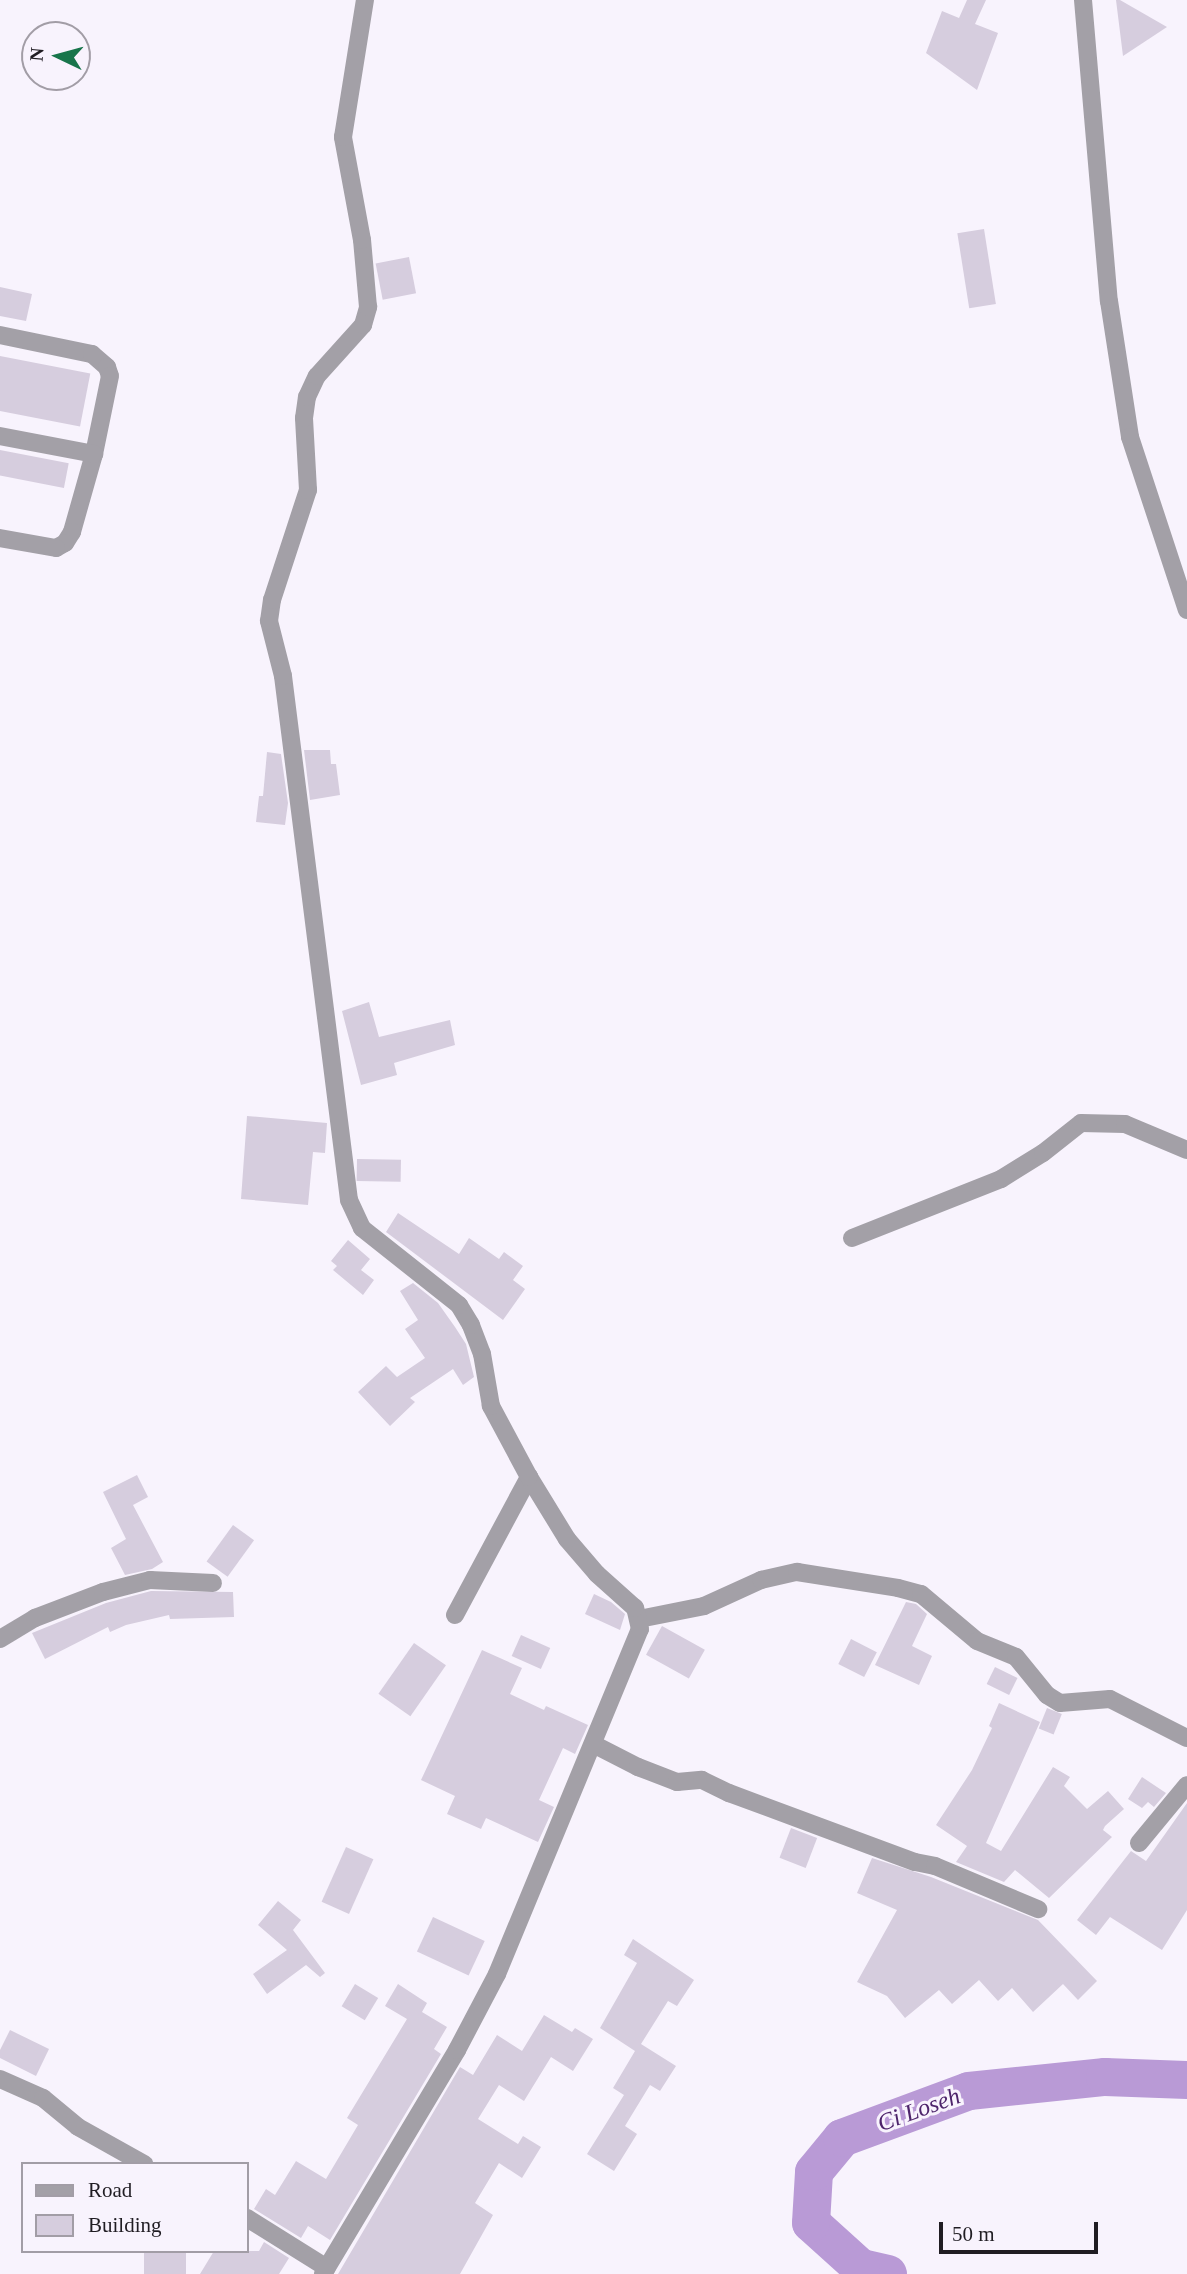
<!DOCTYPE html>
<html>
<head>
<meta charset="utf-8">
<style>
  body { margin:0 }
  #map { position:relative; width:1187px; height:2274px; overflow:hidden; background:#f8f3fd; font-family:Georgia,serif }
  div>[style] { position:absolute }
  .river>* { height:38px; margin:-19px; padding:0 19px; transform-origin:19px; border-radius:19px; background:#b99ad6 }
  .building>* { inset:0; background:#d6cdde; transform-origin:0 0 }
  .minor>* { height:18px; margin:-9px; padding:0 9px; transform-origin:9px; border-radius:9px; background:#a3a0a7 }
  .tertiary>* { height:18px; margin:-9px; padding:0 9px; transform-origin:9px; border-radius:9px; background:#a3a0a7 }
  span { translate:-50% -50%; white-space:nowrap; text-align:center; line-height:1.15; -webkit-text-stroke:6px #f8f3fd; paint-order:stroke }
  .water-label { font-size:24px; color:#4d246b; font-style:italic }
  .legend { position:absolute; left:21px; top:2162px; width:228px; height:91px; box-sizing:border-box; background:#f8f3fd; border:2px solid #a29da6; margin:0; padding:9px 12px; list-style:none; font-size:21px; color:#201d23 }
  .legend li { display:flex; align-items:center; gap:14px; height:35px }
  .legend b { width:35px; border:2px solid #a29da6 }
  .north { position:absolute; left:21px; top:21px; width:70px; height:70px; box-sizing:border-box; background:#f8f3fd; border:2px solid #a29da6; border-radius:50%; rotate:275deg; font-size:19px; font-weight:700; line-height:28px; text-align:center; color:#201d23 }
  .north::after { content:''; display:block; margin:auto; width:24px; height:32px; background:#18754b; clip-path:polygon(50% 0,100% 100%,50% 72%,0 100%) }
  .scale { position:absolute; left:939px; top:2222px; width:159px; height:32px; box-sizing:border-box; border:4px solid #201d23; border-top:0; padding-left:9px; font-size:21px; line-height:24px; white-space:nowrap; color:#201d23; -webkit-text-stroke:5px #f8f3fd; paint-order:stroke }
</style>
</head>
<body>
<div id="map">
  <div class="river">
    <div style="left:888px;top:2274px;width:28px;rotate:-167deg"></div>
    <div style="left:861px;top:2268px;width:67px;rotate:-138deg"></div>
    <div style="left:811px;top:2223px;width:51px;rotate:-86.6deg"></div>
    <div style="left:814px;top:2172px;width:44px;rotate:-50.5deg"></div>
    <div style="left:842px;top:2138px;width:135px;rotate:-20.3deg"></div>
    <div style="left:969px;top:2091px;width:137px;rotate:-5.9deg"></div>
    <div style="left:1105px;top:2077px;width:82px;rotate:2.1deg"></div>
  </div>
  <div class="building">
    <div style="clip-path:polygon(967px 0,986px 0,975px 24px,998px 33px,977px 90px,926px 53px,942px 11px,959px 18px)"></div>
    <div style="clip-path:polygon(1116px 0,1120px 0,1167px 27px,1123px 56px)"></div>
    <div style="left:984px;top:229px;width:76px;height:27px;rotate:81deg"></div>
    <div style="left:409px;top:257px;width:37px;height:34px;rotate:79deg"></div>
    <div style="clip-path:polygon(0 287px,32px 294px,26px 321px,0 316px)"></div>
    <div style="left:0;top:356px;width:92px;height:54px;rotate:11deg"></div>
    <div style="left:0;top:450px;width:70px;height:25px;rotate:11deg"></div>
    <div style="clip-path:polygon(304px 750px,330px 750px,331px 764px,336px 764px,340px 795px,310px 800px)"></div>
    <div style="clip-path:polygon(267px 752px,281px 754px,288px 803px,285px 825px,256px 822px,259px 796px,263px 796px)"></div>
    <div style="clip-path:polygon(369px 1002px,379px 1037px,450px 1020px,455px 1045px,394px 1063px,397px 1075px,361px 1085px,342px 1011px)"></div>
    <div style="clip-path:polygon(247px 1116px,327px 1123px,325px 1153px,313px 1152px,308px 1205px,241px 1199px)"></div>
    <div style="left:357px;top:1159px;width:44px;height:22px;rotate:1deg"></div>
    <div style="clip-path:polygon(398px 1213px,459px 1254px,469px 1238px,499px 1259px,504px 1252px,523px 1266px,513px 1280px,525px 1289px,503px 1320px,386px 1232px)"></div>
    <div style="clip-path:polygon(348px 1240px,370px 1259px,361px 1270px,374px 1280px,363px 1295px,333px 1270px,337px 1266px,331px 1261px)"></div>
    <div style="clip-path:polygon(413px 1283px,438px 1303px,455px 1327px,466px 1344px,474px 1377px,463px 1385px,453px 1369px,410px 1398px,415px 1402px,390px 1426px,358px 1392px,386px 1366px,397px 1377px,425px 1358px,405px 1329px,418px 1320px,400px 1291px)"></div>
    <div style="clip-path:polygon(137px 1475px,148px 1497px,133px 1505px,163px 1562px,152px 1569px,125px 1575px,111px 1548px,126px 1539px,103px 1492px)"></div>
    <div style="left:233px;top:1525px;width:26px;height:45px;rotate:36deg"></div>
    <div style="clip-path:polygon(151px 1591px,233px 1592px,234px 1617px,170px 1619px,169px 1615px,126px 1625px,110px 1632px,108px 1627px,45px 1659px,32px 1633px,106px 1603px)"></div>
    <div style="clip-path:polygon(594px 1594px,611px 1602px,625px 1614px,620px 1630px,585px 1614px)"></div>
    <div style="clip-path:polygon(906px 1602px,916px 1604px,927px 1614px,912px 1646px,932px 1656px,919px 1685px,875px 1665px)"></div>
    <div style="left:662px;top:1626px;width:49px;height:33px;rotate:29deg"></div>
    <div style="left:521px;top:1635px;width:32px;height:23px;rotate:24deg"></div>
    <div style="left:851px;top:1639px;width:29px;height:28px;rotate:27deg"></div>
    <div style="left:414px;top:1643px;width:39px;height:62px;rotate:35deg"></div>
    <div style="clip-path:polygon(482px 1650px,522px 1668px,510px 1694px,544px 1710px,546px 1706px,588px 1725px,575px 1754px,563px 1748px,539px 1800px,554px 1807px,538px 1842px,486px 1818px,481px 1829px,447px 1814px,455px 1796px,421px 1780px)"></div>
    <div style="left:995px;top:1667px;width:25px;height:19px;rotate:26deg"></div>
    <div style="clip-path:polygon(999px 1703px,1040px 1722px,986px 1843px,1001px 1851px,1053px 1767px,1070px 1777px,1064px 1786px,1087px 1809px,1108px 1791px,1124px 1809px,1105px 1826px,1103px 1830px,1112px 1837px,1049px 1898px,1015px 1870px,1004px 1882px,956px 1862px,967px 1846px,936px 1825px,972px 1770px,992px 1728px,989px 1726px)"></div>
    <div style="left:1047px;top:1708px;width:16px;height:22px;rotate:22deg"></div>
    <div style="clip-path:polygon(1142px 1777px,1166px 1793px,1154px 1807px,1148px 1802px,1142px 1808px,1128px 1799px)"></div>
    <div style="clip-path:polygon(1187px 1803px,1187px 1910px,1162px 1950px,1110px 1917px,1096px 1935px,1077px 1920px,1131px 1851px,1146px 1861px)"></div>
    <div style="left:791px;top:1828px;width:28px;height:32px;rotate:21deg"></div>
    <div style="left:346px;top:1847px;width:30px;height:60px;rotate:24deg"></div>
    <div style="clip-path:polygon(872px 1858px,931px 1877px,1038px 1920px,1097px 1981px,1078px 2000px,1063px 1984px,1033px 2012px,1012px 1988px,998px 2001px,979px 1980px,952px 2004px,939px 1990px,905px 2018px,887px 1996px,857px 1982px,897px 1910px,857px 1893px)"></div>
    <div style="clip-path:polygon(278px 1901px,301px 1920px,293px 1930px,325px 1973px,320px 1977px,306px 1965px,267px 1994px,253px 1974px,287px 1950px,258px 1925px)"></div>
    <div style="left:433px;top:1917px;width:57px;height:38px;rotate:25deg"></div>
    <div style="clip-path:polygon(633px 1939px,694px 1980px,677px 2006px,668px 2001px,641px 2044px,676px 2066px,660px 2091px,650px 2085px,625px 2126px,637px 2134px,614px 2171px,587px 2154px,624px 2095px,613px 2088px,635px 2051px,600px 2028px,637px 1963px,624px 1955px)"></div>
    <div style="left:355px;top:1984px;width:27px;height:26px;rotate:31deg"></div>
    <div style="clip-path:polygon(398px 1984px,427px 2003px,422px 2012px,447px 2027px,434px 2049px,441px 2054px,330px 2240px,308px 2226px,301px 2238px,254px 2209px,266px 2189px,275px 2195px,296px 2161px,326px 2179px,358px 2125px,347px 2118px,407px 2019px,385px 2006px)"></div>
    <div style="clip-path:polygon(544px 2015px,572px 2032px,575px 2028px,593px 2039px,573px 2071px,551px 2057px,524px 2101px,499px 2085px,478px 2119px,518px 2144px,523px 2136px,541px 2147px,522px 2178px,499px 2163px,475px 2203px,493px 2215px,460px 2274px,338px 2274px,460px 2067px,473px 2075px,497px 2035px,522px 2051px)"></div>
    <div style="clip-path:polygon(10px 2030px,49px 2049px,36px 2076px,0 2058px,0 2050px)"></div>
    <div style="clip-path:polygon(264px 2242px,289px 2258px,279px 2274px,200px 2274px,214px 2251px,259px 2251px)"></div>
    <div style="left:144px;top:2251px;width:42px;height:23px"></div>
  </div>
  <div class="minor">
    <div style="left:0;top:335px;width:94px;rotate:11.7deg"></div>
    <div style="left:92px;top:354px;width:20px;rotate:41deg"></div>
    <div style="left:107px;top:367px;width:9px;rotate:72deg"></div>
    <div style="left:110px;top:376px;width:80px;rotate:101.6deg"></div>
    <div style="left:94px;top:454px;width:81px;rotate:105.8deg"></div>
    <div style="left:72px;top:532px;width:13px;rotate:122deg"></div>
    <div style="left:65px;top:543px;width:10px;rotate:151deg"></div>
    <div style="left:56px;top:548px;width:57px;rotate:-169.9deg"></div>
    <div style="left:0;top:436px;width:96px;rotate:10.8deg"></div>
    <div style="left:852px;top:1238px;width:160px;rotate:-21.6deg"></div>
    <div style="left:1001px;top:1179px;width:49px;rotate:-31.8deg"></div>
    <div style="left:1043px;top:1153px;width:48px;rotate:-38.3deg"></div>
    <div style="left:1081px;top:1123px;width:44px;rotate:1.3deg"></div>
    <div style="left:1125px;top:1124px;width:67px;rotate:22.8deg"></div>
    <div style="left:455px;top:1615px;width:157px;rotate:-61.8deg"></div>
    <div style="left:639px;top:1619px;width:66px;rotate:-11.3deg"></div>
    <div style="left:704px;top:1606px;width:63px;rotate:-24.5deg"></div>
    <div style="left:761px;top:1580px;width:37px;rotate:-13deg"></div>
    <div style="left:797px;top:1572px;width:102px;rotate:9deg"></div>
    <div style="left:898px;top:1588px;width:24px;rotate:15deg"></div>
    <div style="left:921px;top:1594px;width:73px;rotate:40deg"></div>
    <div style="left:977px;top:1641px;width:42px;rotate:22.3deg"></div>
    <div style="left:1016px;top:1657px;width:49px;rotate:50.8deg"></div>
    <div style="left:1047px;top:1695px;width:15px;rotate:32deg"></div>
    <div style="left:1060px;top:1703px;width:50px;rotate:-4.6deg"></div>
    <div style="left:1110px;top:1699px;width:86px;rotate:26.9deg"></div>
    <div style="left:0;top:1639px;width:41px;rotate:-31deg"></div>
    <div style="left:35px;top:1618px;width:73px;rotate:-20.9deg"></div>
    <div style="left:103px;top:1592px;width:49px;rotate:-14.3deg"></div>
    <div style="left:150px;top:1580px;width:63px;rotate:2.7deg"></div>
    <div style="left:593px;top:1744px;width:51px;rotate:27.1deg"></div>
    <div style="left:638px;top:1767px;width:42px;rotate:21deg"></div>
    <div style="left:677px;top:1782px;width:25px;rotate:-5deg"></div>
    <div style="left:702px;top:1780px;width:30px;rotate:26deg"></div>
    <div style="left:729px;top:1793px;width:198px;rotate:20.4deg"></div>
    <div style="left:915px;top:1862px;width:20px;rotate:11deg"></div>
    <div style="left:935px;top:1866px;width:112px;rotate:22.7deg"></div>
    <div style="left:1139px;top:1843px;width:75px;rotate:-50.4deg"></div>
    <div style="left:0;top:2079px;width:47px;rotate:23.8deg"></div>
    <div style="left:43px;top:2098px;width:45px;rotate:39.6deg"></div>
    <div style="left:78px;top:2127px;width:76px;rotate:29.3deg"></div>
    <div style="left:247px;top:2218px;width:94px;rotate:32deg"></div>
    <div style="left:323px;top:2274px;width:261px;rotate:-59.1deg"></div>
    <div style="left:457px;top:2050px;width:86px;rotate:-62.2deg"></div>
    <div style="left:497px;top:1974px;width:373px;rotate:-67.5deg"></div>
    <div style="left:640px;top:1629px;width:22px;rotate:-103deg"></div>
    <div style="left:635px;top:1608px;width:51px;rotate:-138.2deg"></div>
    <div style="left:597px;top:1574px;width:46px;rotate:-130.6deg"></div>
    <div style="left:567px;top:1539px;width:73px;rotate:-121.5deg"></div>
    <div style="left:529px;top:1477px;width:81px;rotate:-118.2deg"></div>
    <div style="left:491px;top:1406px;width:53px;rotate:-99.8deg"></div>
    <div style="left:482px;top:1354px;width:31px;rotate:-111deg"></div>
    <div style="left:471px;top:1325px;width:23px;rotate:-121deg"></div>
    <div style="left:459px;top:1305px;width:124px;rotate:-141.6deg"></div>
    <div style="left:362px;top:1228px;width:31px;rotate:-115deg"></div>
    <div style="left:349px;top:1200px;width:528px;rotate:-97.18deg"></div>
    <div style="left:283px;top:676px;width:57px;rotate:-104.3deg"></div>
    <div style="left:269px;top:621px;width:21px;rotate:-82deg"></div>
    <div style="left:272px;top:600px;width:116px;rotate:-71.9deg"></div>
    <div style="left:308px;top:490px;width:72px;rotate:-93.2deg"></div>
    <div style="left:304px;top:418px;width:21px;rotate:-82deg"></div>
    <div style="left:307px;top:397px;width:23px;rotate:-65deg"></div>
    <div style="left:317px;top:376px;width:69px;rotate:-48deg"></div>
    <div style="left:363px;top:325px;width:19px;rotate:-74deg"></div>
    <div style="left:368px;top:307px;width:67px;rotate:-95.1deg"></div>
    <div style="left:362px;top:240px;width:105px;rotate:-100.5deg"></div>
    <div style="left:343px;top:137px;width:139px;rotate:-80.9deg"></div>
  </div>
  <div class="tertiary">
    <div style="left:1083px;top:0;width:302px;rotate:85.1deg"></div>
    <div style="left:1109px;top:301px;width:138px;rotate:81.2deg"></div>
    <div style="left:1130px;top:437px;width:182px;rotate:71.8deg"></div>
  </div>
  <div class="water-label">
    <span style="left:919px;top:2110px;rotate:-20deg">Ci Loseh</span>
  </div>
  <ul class="legend">
  <li><b style="height:9px;background:#a3a0a7"></b>Road</li>
  <li><b style="height:19px;background:#d6cdde"></b>Building</li>
  </ul>
  <div class="north">N</div>
  <div class="scale">50 m</div>
</div>
</body>
</html>
